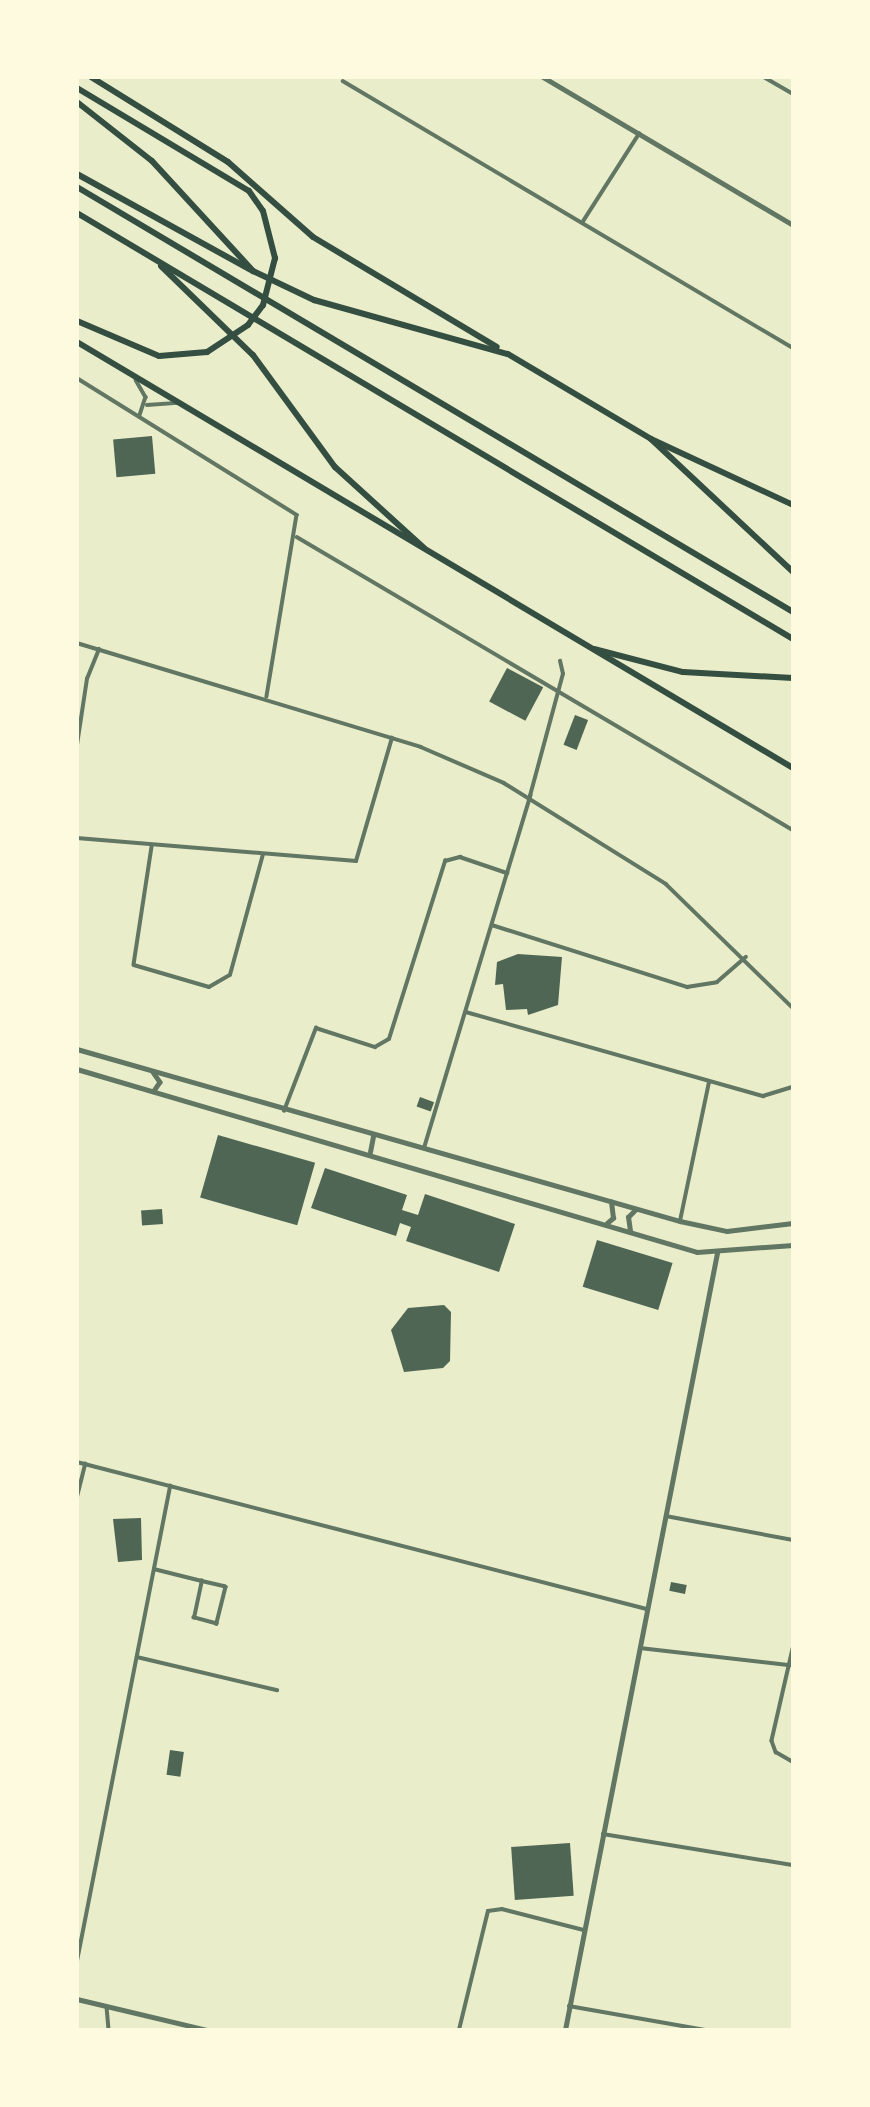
<!DOCTYPE html>
<html>
<head>
<meta charset="utf-8">
<style>
  body { margin:0 }
  #map { position:relative; width:870px; height:2107px; overflow:hidden; background:#e9edc9; font-family:Quicksand,sans-serif }
  div>[style] { position:absolute }
  .building>* { inset:0; background:#4f6655; transform-origin:0 0 }
  .minor>* { height:3.5px; margin:-1.75px; padding:0 1.75px; transform-origin:1.75px; border-radius:1.75px; background:#617663 }
  .tertiary>* { height:4.5px; margin:-2.25px; padding:0 2.25px; transform-origin:2.25px; border-radius:2.25px; background:#617663 }
  .primary>* { height:6px; margin:-3px; padding:0 3px; transform-origin:3px; border-radius:3px; background:#344e41 }
  .trunk>* { height:6px; margin:-3px; padding:0 3px; transform-origin:3px; border-radius:3px; background:#344e41 }
  span { translate:-50% -50%; white-space:nowrap; text-align:center; line-height:1.15; -webkit-text-stroke:5px #fefae0; paint-order:stroke }
  .frame { position:absolute; inset:0; border:79px solid #fefae0; pointer-events:none }
</style>
</head>
<body>
<div id="map">
  <div class="building">
    <div style="left:152px;top:436px;width:38px;height:39px;rotate:85deg"></div>
    <div style="left:507px;top:668px;width:41px;height:38px;rotate:28deg"></div>
    <div style="left:575px;top:715px;width:14px;height:32px;rotate:21deg"></div>
    <div style="clip-path:polygon(518px 954px,562px 957px,558px 1005px,528px 1015px,527px 1009px,506px 1010px,503px 984px,495px 985px,497px 962px)"></div>
    <div style="left:420px;top:1097px;width:15px;height:10px;rotate:20deg"></div>
    <div style="left:218px;top:1135px;width:101px;height:65px;rotate:16deg"></div>
    <div style="clip-path:polygon(325px 1168px,407px 1195px,402px 1210px,418px 1215px,425px 1194px,515px 1224px,499px 1272px,406px 1241px,411px 1227px,400px 1223px,396px 1236px,311px 1208px)"></div>
    <div style="left:162px;top:1209px;width:15px;height:21px;rotate:86deg"></div>
    <div style="left:597px;top:1240px;width:79px;height:49px;rotate:17deg"></div>
    <div style="clip-path:polygon(444px 1305px,451px 1312px,450px 1361px,443px 1368px,404px 1372px,391px 1330px,408px 1308px)"></div>
    <div style="clip-path:polygon(141px 1518px,142px 1560px,118px 1562px,113px 1519px)"></div>
    <div style="left:671px;top:1582px;width:16px;height:9px;rotate:11deg"></div>
    <div style="left:170px;top:1750px;width:14px;height:25px;rotate:8deg"></div>
    <div style="left:570px;top:1843px;width:53px;height:59px;rotate:86deg"></div>
  </div>
  <div class="minor">
    <div style="left:764px;top:77px;width:34px;rotate:30deg"></div>
    <div style="left:343px;top:81px;width:523px;rotate:30.68deg"></div>
    <div style="left:582px;top:223px;width:106px;rotate:-57.4deg"></div>
    <div style="left:77px;top:378px;width:259px;rotate:31.9deg"></div>
    <div style="left:297px;top:515px;width:184px;rotate:99.4deg"></div>
    <div style="left:136px;top:380px;width:20px;rotate:60deg"></div>
    <div style="left:146px;top:397px;width:19px;rotate:108deg"></div>
    <div style="left:147px;top:405px;width:30px;rotate:-4deg"></div>
    <div style="left:297px;top:537px;width:576px;rotate:30.57deg"></div>
    <div style="left:77px;top:643px;width:359px;rotate:16.8deg"></div>
    <div style="left:421px;top:747px;width:90px;rotate:23.4deg"></div>
    <div style="left:504px;top:783px;width:191px;rotate:31.9deg"></div>
    <div style="left:666px;top:884px;width:177px;rotate:44.3deg"></div>
    <div style="left:77px;top:745px;width:67px;rotate:-81.4deg"></div>
    <div style="left:87px;top:679px;width:32px;rotate:-68deg"></div>
    <div style="left:77px;top:838px;width:280px;rotate:4.7deg"></div>
    <div style="left:356px;top:861px;width:128px;rotate:-73.7deg"></div>
    <div style="left:152px;top:847px;width:119px;rotate:98.7deg"></div>
    <div style="left:134px;top:965px;width:78px;rotate:16.3deg"></div>
    <div style="left:209px;top:987px;width:24px;rotate:-30deg"></div>
    <div style="left:230px;top:975px;width:125px;rotate:-74.7deg"></div>
    <div style="left:492px;top:925px;width:205px;rotate:17.6deg"></div>
    <div style="left:687px;top:987px;width:30px;rotate:-9deg"></div>
    <div style="left:717px;top:982px;width:38px;rotate:-41deg"></div>
    <div style="left:466px;top:1012px;width:309px;rotate:15.8deg"></div>
    <div style="left:763px;top:1096px;width:31px;rotate:-17deg"></div>
    <div style="left:284px;top:1111px;width:89px;rotate:-68.9deg"></div>
    <div style="left:316px;top:1028px;width:62px;rotate:17.9deg"></div>
    <div style="left:375px;top:1047px;width:16px;rotate:-30deg"></div>
    <div style="left:389px;top:1039px;width:187px;rotate:-72.5deg"></div>
    <div style="left:445px;top:861px;width:16px;rotate:-15deg"></div>
    <div style="left:460px;top:857px;width:50px;rotate:18.8deg"></div>
    <div style="left:424px;top:1148px;width:368px;rotate:-73.2deg"></div>
    <div style="left:530px;top:796px;width:126px;rotate:-74.9deg"></div>
    <div style="left:563px;top:674px;width:13px;rotate:-103deg"></div>
    <div style="left:680px;top:1221px;width:142px;rotate:-78.2deg"></div>
    <div style="left:77px;top:1462px;width:589px;rotate:14.46deg"></div>
    <div style="left:77px;top:1497px;width:34px;rotate:-76deg"></div>
    <div style="left:666px;top:1516px;width:129px;rotate:10.7deg"></div>
    <div style="left:154px;top:1569px;width:49px;rotate:14deg"></div>
    <div style="left:202px;top:1581px;width:23px;rotate:13deg"></div>
    <div style="left:224px;top:1586px;width:2px;rotate:27deg"></div>
    <div style="left:226px;top:1587px;width:38px;rotate:104deg"></div>
    <div style="left:217px;top:1624px;width:24px;rotate:-165deg"></div>
    <div style="left:194px;top:1618px;width:38px;rotate:-78deg"></div>
    <div style="left:640px;top:1648px;width:151px;rotate:6.5deg"></div>
    <div style="left:793px;top:1649px;width:94px;rotate:102.9deg"></div>
    <div style="left:772px;top:1741px;width:12px;rotate:70deg"></div>
    <div style="left:776px;top:1752px;width:20px;rotate:30deg"></div>
    <div style="left:137px;top:1657px;width:144px;rotate:13.3deg"></div>
    <div style="left:603px;top:1834px;width:193px;rotate:9.3deg"></div>
    <div style="left:77px;top:1961px;width:484px;rotate:-78.9deg"></div>
    <div style="left:569px;top:2006px;width:138px;rotate:10deg"></div>
    <div style="left:107px;top:2007px;width:23px;rotate:85deg"></div>
    <div style="left:459px;top:2030px;width:122px;rotate:-76.3deg"></div>
    <div style="left:488px;top:1911px;width:14px;rotate:-8deg"></div>
    <div style="left:502px;top:1909px;width:85px;rotate:14.4deg"></div>
  </div>
  <div class="tertiary">
    <div style="left:543px;top:77px;width:291px;rotate:30.6deg"></div>
    <div style="left:77px;top:1049px;width:627px;rotate:15.92deg"></div>
    <div style="left:680px;top:1221px;width:48px;rotate:12deg"></div>
    <div style="left:727px;top:1231px;width:66px;rotate:-6.9deg"></div>
    <div style="left:77px;top:1069px;width:646px;rotate:16.44deg"></div>
    <div style="left:697px;top:1252px;width:96px;rotate:-4.2deg"></div>
    <div style="left:153px;top:1072px;width:12px;rotate:55deg"></div>
    <div style="left:160px;top:1082px;width:11px;rotate:124deg"></div>
    <div style="left:370px;top:1152px;width:16px;rotate:-79deg"></div>
    <div style="left:607px;top:1223px;width:8px;rotate:-40deg"></div>
    <div style="left:613px;top:1218px;width:16px;rotate:-97deg"></div>
    <div style="left:630px;top:1231px;width:14px;rotate:-98deg"></div>
    <div style="left:628px;top:1217px;width:11px;rotate:-45deg"></div>
    <div style="left:77px;top:1999px;width:134px;rotate:13.4deg"></div>
    <div style="left:565px;top:2030px;width:792px;rotate:-78.93deg"></div>
  </div>
  <div class="primary">
    <div style="left:91px;top:77px;width:161px;rotate:31.8deg"></div>
    <div style="left:228px;top:162px;width:113px;rotate:41.4deg"></div>
    <div style="left:313px;top:237px;width:214px;rotate:30.9deg"></div>
    <div style="left:77px;top:88px;width:200px;rotate:30.9deg"></div>
    <div style="left:249px;top:191px;width:24px;rotate:55deg"></div>
    <div style="left:263px;top:211px;width:49px;rotate:75.7deg"></div>
    <div style="left:275px;top:258px;width:49px;rotate:104.3deg"></div>
    <div style="left:263px;top:305px;width:25px;rotate:127deg"></div>
    <div style="left:248px;top:325px;width:49px;rotate:146.6deg"></div>
    <div style="left:207px;top:352px;width:48px;rotate:175.2deg"></div>
    <div style="left:159px;top:356px;width:89px;rotate:-156.9deg"></div>
    <div style="left:77px;top:102px;width:95px;rotate:38.2deg"></div>
    <div style="left:152px;top:161px;width:149px;rotate:47.4deg"></div>
    <div style="left:253px;top:271px;width:68px;rotate:25.4deg"></div>
    <div style="left:314px;top:300px;width:201px;rotate:15.6deg"></div>
    <div style="left:508px;top:354px;width:166px;rotate:30.7deg"></div>
    <div style="left:651px;top:439px;width:157px;rotate:24.9deg"></div>
    <div style="left:77px;top:342px;width:833px;rotate:30.75deg"></div>
  </div>
  <div class="trunk">
    <div style="left:77px;top:174px;width:201px;rotate:28.9deg"></div>
    <div style="left:77px;top:187px;width:833px;rotate:30.69deg"></div>
    <div style="left:77px;top:213px;width:833px;rotate:30.75deg"></div>
    <div style="left:161px;top:266px;width:128px;rotate:44.1deg"></div>
    <div style="left:253px;top:355px;width:139px;rotate:53.8deg"></div>
    <div style="left:335px;top:467px;width:120px;rotate:42.3deg"></div>
    <div style="left:651px;top:439px;width:195px;rotate:43.1deg"></div>
    <div style="left:594px;top:649px;width:92px;rotate:14.5deg"></div>
    <div style="left:683px;top:672px;width:110px;rotate:3.1deg"></div>
  </div>
  <div class="frame"></div>
</div>
</body>
</html>
